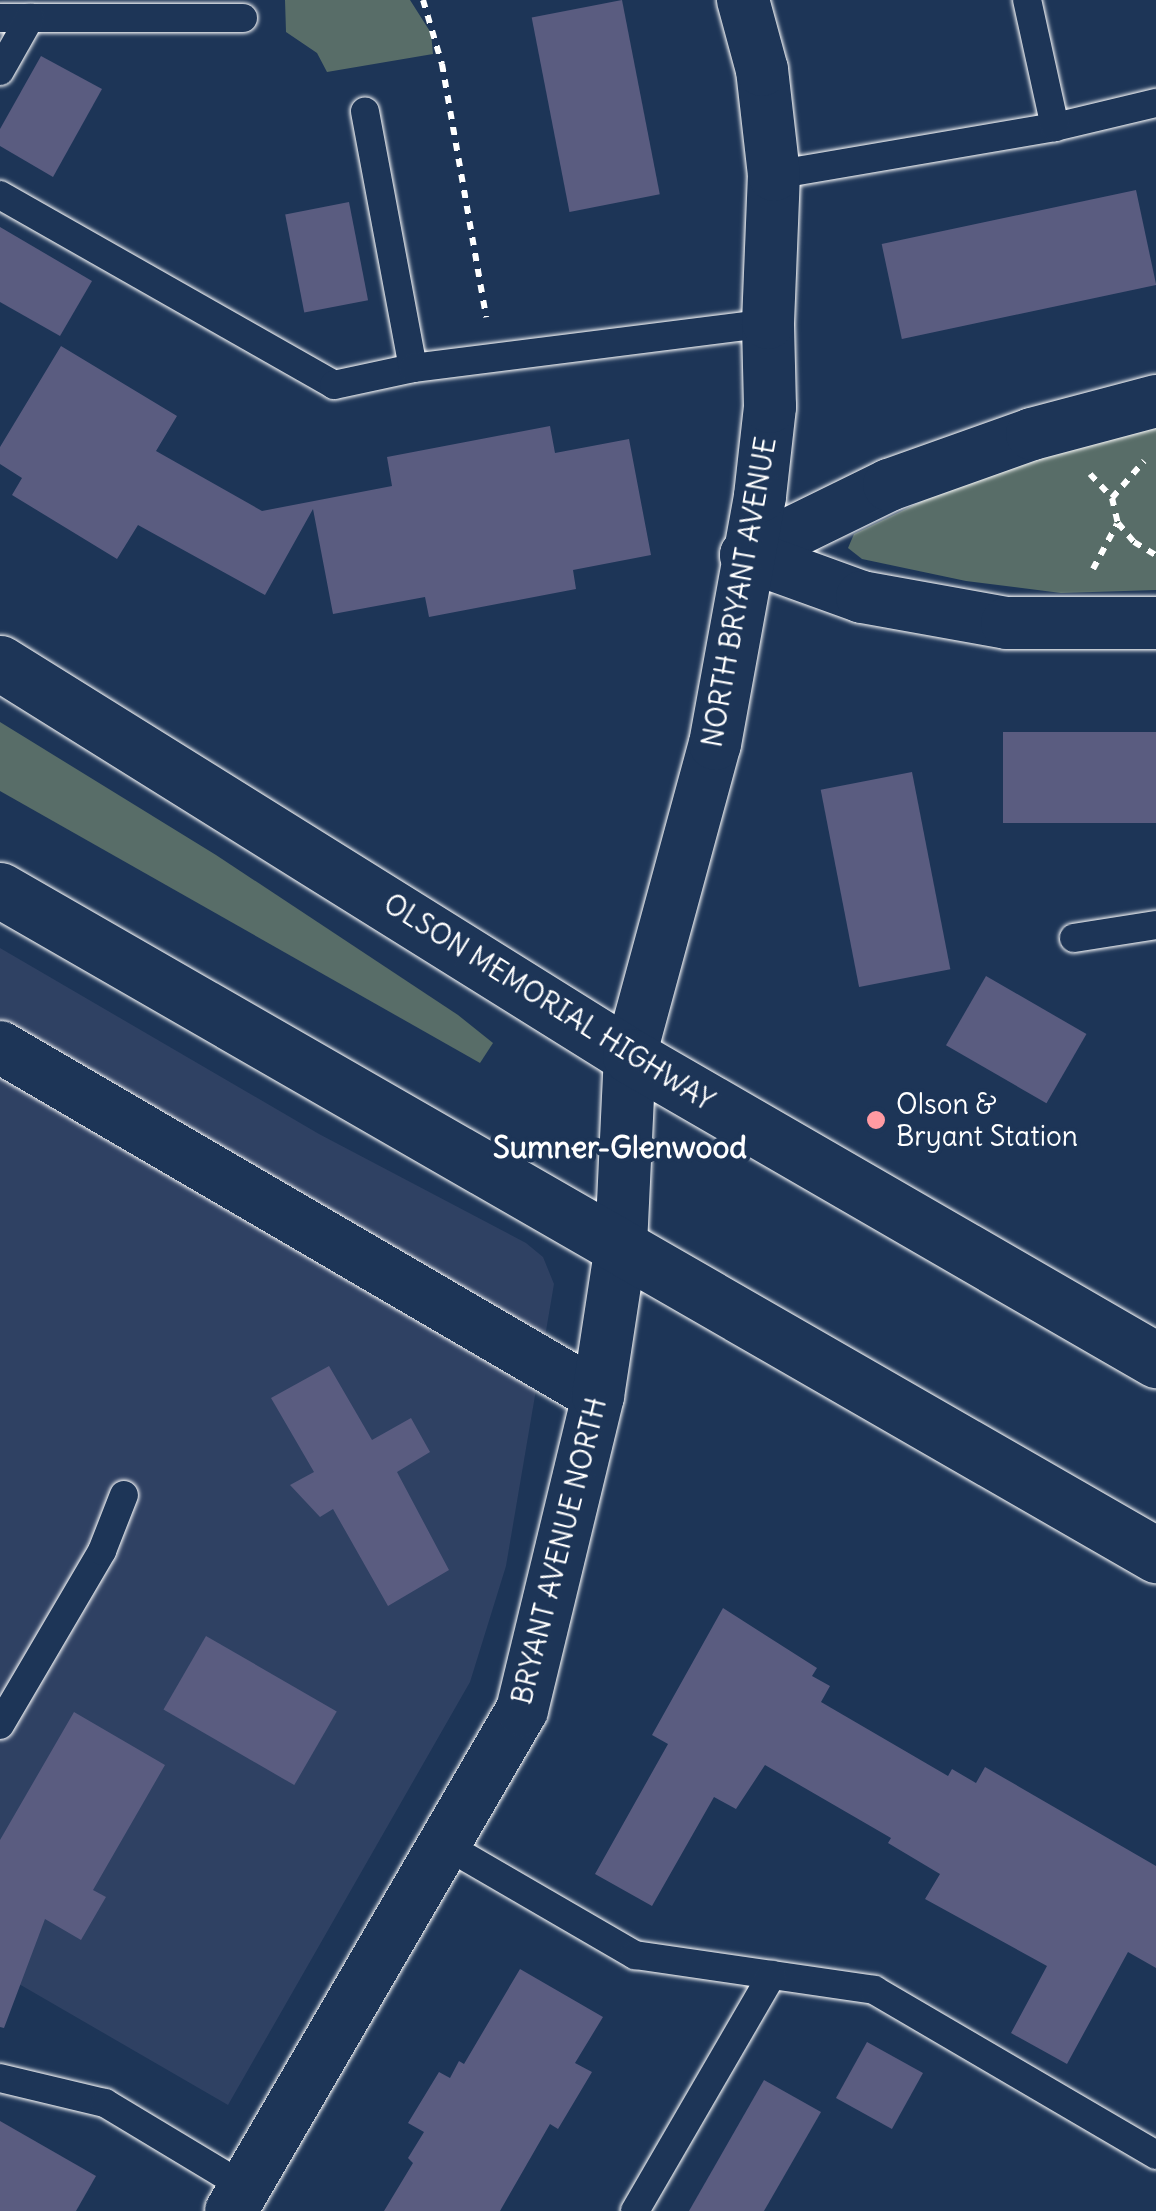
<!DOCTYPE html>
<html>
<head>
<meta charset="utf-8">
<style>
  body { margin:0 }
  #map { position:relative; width:1156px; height:2211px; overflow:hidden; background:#1d3557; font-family:Delius,sans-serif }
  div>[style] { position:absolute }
  .built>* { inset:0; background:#2f4163 }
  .green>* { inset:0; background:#586d68 }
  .building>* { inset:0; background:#5a5c80; transform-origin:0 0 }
  .path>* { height:6px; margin-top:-3px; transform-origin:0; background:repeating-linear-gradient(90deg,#fff 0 8px,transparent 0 16px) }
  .roads { filter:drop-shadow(0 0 2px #fff) drop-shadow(0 0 2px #fff) }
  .lane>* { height:28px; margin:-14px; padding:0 14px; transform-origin:14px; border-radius:14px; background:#1d3557 }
  .street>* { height:52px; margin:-26px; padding:0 26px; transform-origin:26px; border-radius:26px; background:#1d3557 }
  .primary>* { height:55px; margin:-27.5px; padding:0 27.5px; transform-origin:27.5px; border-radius:27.5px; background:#1d3557 }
  .dots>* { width:28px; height:28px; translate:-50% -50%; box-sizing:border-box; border:5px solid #1d3557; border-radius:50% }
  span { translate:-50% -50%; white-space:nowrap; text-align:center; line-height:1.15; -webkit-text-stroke:8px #1d3557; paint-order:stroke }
  .street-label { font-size:28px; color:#fff }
  .poi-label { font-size:28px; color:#fff }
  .left { translate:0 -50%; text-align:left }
  .neighbourhood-label { font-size:30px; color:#fff; font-weight:700 }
</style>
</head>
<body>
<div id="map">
  <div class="built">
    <div style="clip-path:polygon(0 948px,319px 1134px,526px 1243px,543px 1257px,554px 1284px,506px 1566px,470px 1682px,228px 2105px,0 1973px)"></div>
  </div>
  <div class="green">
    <div style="clip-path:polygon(285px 0,410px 0,431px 33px,433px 54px,327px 72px,317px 53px,286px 32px)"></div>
    <div style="clip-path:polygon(1156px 422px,1156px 590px,1061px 593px,966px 581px,862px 559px,848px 548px,854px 534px,974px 476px)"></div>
    <div style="clip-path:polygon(0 722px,216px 855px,458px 1015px,493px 1043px,480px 1063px,0 791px)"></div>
  </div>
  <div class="building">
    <div style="left:622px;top:0;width:198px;height:92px;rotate:79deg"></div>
    <div style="clip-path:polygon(41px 56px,102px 89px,53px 177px,0 146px,0 129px)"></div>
    <div style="left:1136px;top:190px;width:97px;height:260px;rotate:78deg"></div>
    <div style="left:349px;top:202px;width:100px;height:65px;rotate:79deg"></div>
    <div style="clip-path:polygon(0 227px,92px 281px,60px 336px,0 302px)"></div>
    <div style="clip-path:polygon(61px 346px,177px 416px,156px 451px,262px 511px,392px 486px,387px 457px,550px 426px,555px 453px,629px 439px,651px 555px,573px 570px,576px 589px,429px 617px,425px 597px,333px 614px,313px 509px,265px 595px,138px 525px,117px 559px,12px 495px,22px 478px,0 464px,0 447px)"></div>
    <div style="left:1156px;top:732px;width:91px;height:153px;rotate:90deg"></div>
    <div style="left:912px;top:772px;width:201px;height:93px;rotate:79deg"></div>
    <div style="left:986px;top:976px;width:116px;height:80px;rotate:30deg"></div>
    <div style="clip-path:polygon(329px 1366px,372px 1440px,411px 1418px,430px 1452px,397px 1472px,449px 1570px,388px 1606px,333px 1509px,320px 1517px,290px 1485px,314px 1472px,271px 1398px)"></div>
    <div style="clip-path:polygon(723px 1608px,817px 1668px,812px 1676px,830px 1686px,821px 1702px,948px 1776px,952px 1769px,976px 1783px,985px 1767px,1156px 1866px,1156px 1968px,1128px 1952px,1067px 2064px,1011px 2033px,1047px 1966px,925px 1899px,940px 1874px,888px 1843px,891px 1838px,765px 1765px,736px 1809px,714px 1797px,652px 1906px,595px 1874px,668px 1744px,652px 1735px)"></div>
    <div style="left:206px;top:1636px;width:151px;height:85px;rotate:30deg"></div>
    <div style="clip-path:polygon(74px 1712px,165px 1765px,93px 1890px,106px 1897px,81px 1940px,45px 1919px,4px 2028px,0 2027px,0 1840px)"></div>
    <div style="clip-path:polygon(520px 1969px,603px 2017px,575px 2063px,592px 2072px,558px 2129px,550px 2124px,500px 2211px,384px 2211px,413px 2163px,408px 2158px,424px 2132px,408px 2123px,439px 2072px,450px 2078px,459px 2061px,464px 2064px)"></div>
    <div style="left:867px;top:2042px;width:64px;height:64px;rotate:29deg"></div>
    <div style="clip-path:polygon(764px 2080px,821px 2112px,764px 2211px,689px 2211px)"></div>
    <div style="clip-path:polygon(0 2121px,96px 2176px,76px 2211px,0 2211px)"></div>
  </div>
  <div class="path">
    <div style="left:423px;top:0;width:67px;rotate:73.5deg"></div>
    <div style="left:442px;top:64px;width:257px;rotate:80.1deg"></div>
    <div style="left:1090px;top:474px;width:33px;rotate:47deg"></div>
    <div style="left:1112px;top:498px;width:26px;rotate:77deg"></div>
    <div style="left:1118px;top:523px;width:25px;rotate:50deg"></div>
    <div style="left:1134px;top:542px;width:26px;rotate:31deg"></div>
    <div style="left:1112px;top:498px;width:49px;rotate:-49.1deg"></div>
    <div style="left:1093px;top:569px;width:51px;rotate:-61.9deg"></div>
  </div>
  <div class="roads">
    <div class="lane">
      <div style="left:0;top:18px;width:243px"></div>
      <div style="left:0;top:71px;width:61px;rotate:-60.5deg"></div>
      <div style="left:1055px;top:127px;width:104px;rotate:-13.4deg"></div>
      <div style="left:774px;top:175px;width:285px;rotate:-9.7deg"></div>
      <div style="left:1055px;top:127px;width:130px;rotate:-102.4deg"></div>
      <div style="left:0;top:195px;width:384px;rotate:29.6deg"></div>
      <div style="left:334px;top:385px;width:81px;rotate:-12.1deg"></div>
      <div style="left:413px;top:368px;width:261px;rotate:-100.6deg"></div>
      <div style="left:413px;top:368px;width:358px;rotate:-7.2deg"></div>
      <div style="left:1074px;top:938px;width:83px;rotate:-9deg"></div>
      <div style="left:0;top:1725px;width:202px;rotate:-59.6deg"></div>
      <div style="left:102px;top:1551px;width:60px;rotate:-68.6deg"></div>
      <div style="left:445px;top:1845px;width:220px;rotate:30.1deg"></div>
      <div style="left:635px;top:1955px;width:242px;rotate:8.3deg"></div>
      <div style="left:874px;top:1990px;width:327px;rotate:30.3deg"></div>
      <div style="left:0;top:2078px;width:108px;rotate:13.4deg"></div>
      <div style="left:105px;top:2103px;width:163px;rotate:31deg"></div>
      <div style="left:635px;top:2211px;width:273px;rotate:-59.9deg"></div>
    </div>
    <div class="street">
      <div style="left:746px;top:555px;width:159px;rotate:-26.1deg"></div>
      <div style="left:889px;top:485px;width:152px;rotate:-19.6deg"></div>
      <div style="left:1032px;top:434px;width:128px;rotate:-14.9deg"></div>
      <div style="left:746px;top:555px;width:123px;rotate:19.9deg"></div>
      <div style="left:862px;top:597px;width:147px;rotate:10.2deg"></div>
      <div style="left:1007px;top:623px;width:149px"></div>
      <div style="left:0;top:1047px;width:692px;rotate:30.27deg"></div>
      <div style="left:231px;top:2211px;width:579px;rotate:-59.85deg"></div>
      <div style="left:522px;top:1710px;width:323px;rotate:-76.4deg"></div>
      <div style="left:598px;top:1396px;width:153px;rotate:-81.3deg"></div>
      <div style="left:621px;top:1245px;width:189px;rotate:-87.3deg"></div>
      <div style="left:630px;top:1056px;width:323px;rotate:-74.8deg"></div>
      <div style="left:715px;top:744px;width:252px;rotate:-79.7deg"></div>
      <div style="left:760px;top:496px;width:90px;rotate:-83.6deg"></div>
      <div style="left:770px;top:407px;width:84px;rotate:-91.4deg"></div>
      <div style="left:768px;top:323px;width:148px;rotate:-87.7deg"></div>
      <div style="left:774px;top:175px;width:106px;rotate:-96.5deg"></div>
      <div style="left:762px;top:70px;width:73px;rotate:-105.2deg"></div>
    </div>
    <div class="primary">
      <div style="left:0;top:663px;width:743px;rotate:31.96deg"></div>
      <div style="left:630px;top:1056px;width:608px;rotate:30.03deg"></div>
      <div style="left:0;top:890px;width:1334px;rotate:29.91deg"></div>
    </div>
  </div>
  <div class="dots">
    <div style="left:876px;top:1120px;background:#ff9aa2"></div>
  </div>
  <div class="street-label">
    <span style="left:739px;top:592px;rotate:-80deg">NORTH BRYANT AVENUE</span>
    <span style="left:549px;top:1002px;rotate:32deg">OLSON MEMORIAL HIGHWAY</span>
    <span style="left:559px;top:1551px;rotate:-76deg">BRYANT AVENUE NORTH</span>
  </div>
  <div class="poi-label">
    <span class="left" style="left:896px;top:1120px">Olson &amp;<br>Bryant Station</span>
  </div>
  <div class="neighbourhood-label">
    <span style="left:620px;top:1147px">Sumner-Glenwood</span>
  </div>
</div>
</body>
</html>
